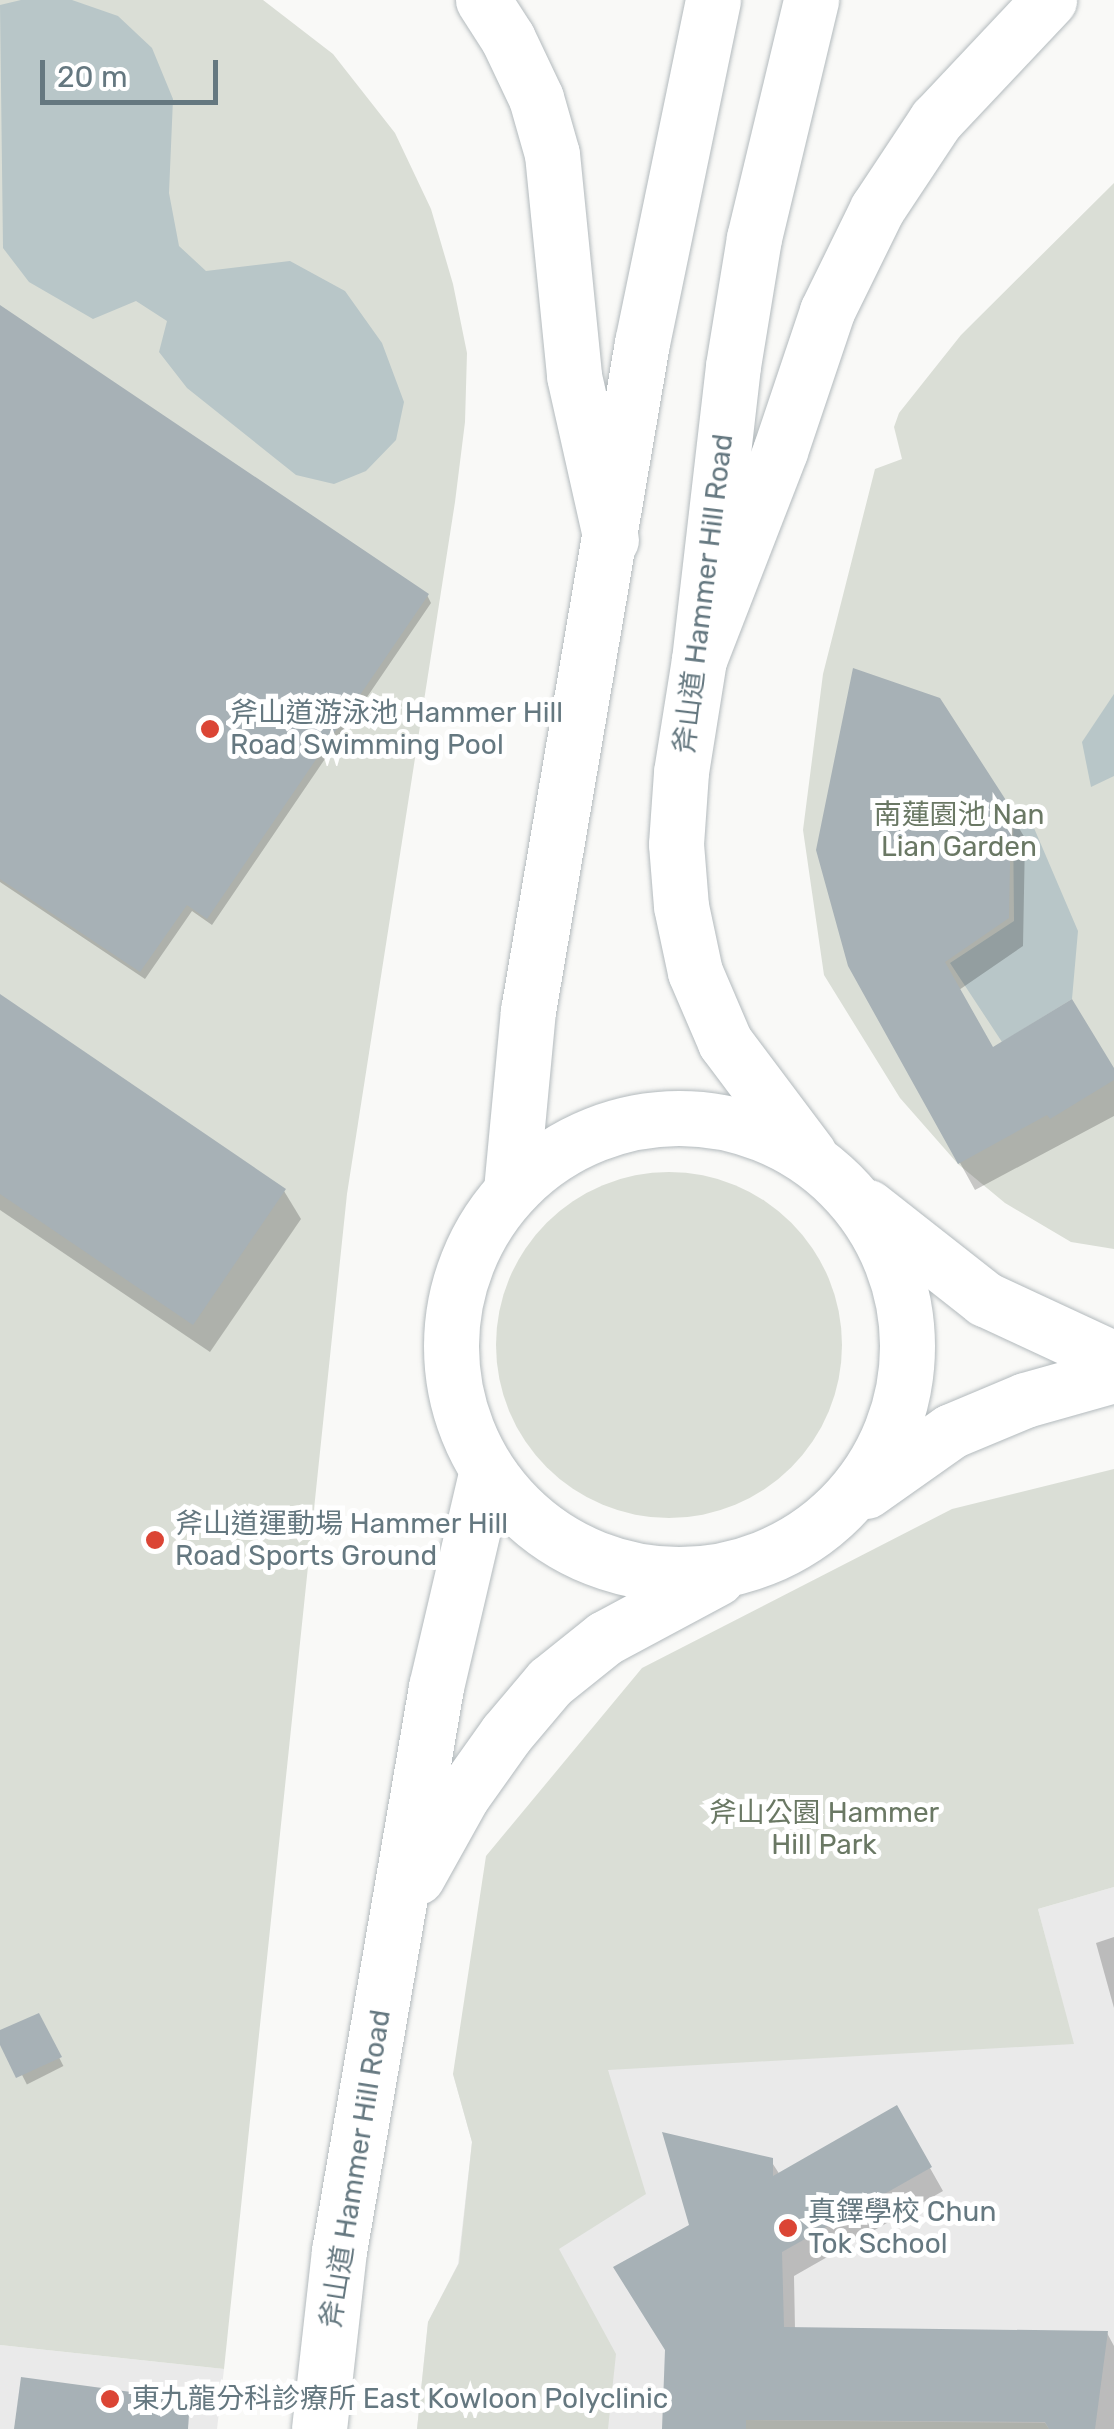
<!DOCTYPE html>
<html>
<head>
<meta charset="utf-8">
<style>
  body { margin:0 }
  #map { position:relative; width:1114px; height:2429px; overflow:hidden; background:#f9f9f7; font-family:Rubik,"Noto Sans TC",sans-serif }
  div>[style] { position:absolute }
  .built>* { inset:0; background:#eaeaea }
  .green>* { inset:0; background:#daded6 }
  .round { border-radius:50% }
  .water>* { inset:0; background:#b8c6c8 }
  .shadow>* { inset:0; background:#0003; transform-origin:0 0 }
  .building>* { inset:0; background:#a7b1b6 }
  .roads { filter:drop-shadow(0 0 2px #b3babd) drop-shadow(0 0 2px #b3babd) }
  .secondary>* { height:55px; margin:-27.5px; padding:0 27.5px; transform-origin:27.5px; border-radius:27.5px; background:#fff }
  .secondary>.ring { margin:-27.5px; padding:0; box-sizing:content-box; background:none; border:55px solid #fff; border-radius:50% }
  .highway>* { height:55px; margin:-27.5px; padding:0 27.5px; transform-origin:27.5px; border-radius:27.5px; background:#fff }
  .dots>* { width:28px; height:28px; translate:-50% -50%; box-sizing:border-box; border:5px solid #fff; border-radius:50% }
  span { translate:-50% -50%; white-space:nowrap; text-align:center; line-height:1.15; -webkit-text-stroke:10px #fff; paint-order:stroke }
  .street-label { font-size:28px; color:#657880 }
  .poi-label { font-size:28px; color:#657880 }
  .left { translate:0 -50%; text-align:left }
  .park-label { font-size:28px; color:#6a7864 }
  .scale { position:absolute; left:40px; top:60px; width:178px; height:45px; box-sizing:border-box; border:5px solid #657880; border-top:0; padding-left:12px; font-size:30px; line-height:35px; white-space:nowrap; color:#657880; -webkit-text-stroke:8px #fff; paint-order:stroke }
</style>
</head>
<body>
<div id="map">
  <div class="built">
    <div style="clip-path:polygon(1114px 1887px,1114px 2429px,417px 2429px,428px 2322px,458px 2264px,472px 2142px,453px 2074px,1073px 2043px,1038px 1909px)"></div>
    <div style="clip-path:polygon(0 2345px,224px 2369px,217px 2429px,0 2429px)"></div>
  </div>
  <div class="green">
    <div style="clip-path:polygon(0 0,263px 0,333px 54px,395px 133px,431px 209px,453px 284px,467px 353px,465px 422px,455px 502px,347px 1194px,224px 2369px,0 2345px)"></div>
    <div style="clip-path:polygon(1114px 183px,1114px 1249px,1071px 1242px,1005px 1203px,958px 1164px,900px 1098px,824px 975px,803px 830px,823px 674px,875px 469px,902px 459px,894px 427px,899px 413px,961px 335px)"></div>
    <div class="round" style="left:496px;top:1172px;width:346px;height:346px"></div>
    <div style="clip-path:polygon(1114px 1469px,1114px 1887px,1038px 1909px,1074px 2044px,608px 2070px,646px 2194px,559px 2249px,616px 2354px,608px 2429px,417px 2429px,428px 2322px,459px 2263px,472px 2142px,453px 2074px,486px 1856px,642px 1668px,952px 1509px)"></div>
    <div style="clip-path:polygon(746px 2420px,1045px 2423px,1049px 2429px,746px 2429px)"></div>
  </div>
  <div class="water">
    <div style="clip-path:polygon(21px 0,72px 0,118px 16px,152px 48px,173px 99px,169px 193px,179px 246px,206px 271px,290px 261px,345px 291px,382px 343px,404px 402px,396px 440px,366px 471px,334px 484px,296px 475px,187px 388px,159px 352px,167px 321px,136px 301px,93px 319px,29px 282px,3px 248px,0 5px)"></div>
    <div style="clip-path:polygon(1114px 694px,1114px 776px,1091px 787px,1082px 742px)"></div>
    <div style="clip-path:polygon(1013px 815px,1031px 821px,1078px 931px,1072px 999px,1002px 1042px,950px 963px,1014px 921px)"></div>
  </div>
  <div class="shadow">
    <div style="clip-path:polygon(0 308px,427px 595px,431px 603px,212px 925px,192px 911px,145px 979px,0 882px)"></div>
    <div style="clip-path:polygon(1008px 810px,1025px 838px,1023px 946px,959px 990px,992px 1050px,1114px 1073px,1114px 1116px,975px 1190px,851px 965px)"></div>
    <div style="clip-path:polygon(0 998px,284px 1191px,301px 1219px,210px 1352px,0 1210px)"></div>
    <div style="clip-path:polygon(1114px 1937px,1114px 2008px,1096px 1943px)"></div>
    <div style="left:38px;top:2016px;width:56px;height:41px;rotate:63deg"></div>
    <div style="clip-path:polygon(896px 2108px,943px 2191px,794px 2276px,795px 2329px,1107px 2333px,1114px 2346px,1114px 2429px,665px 2429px,692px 2227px,771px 2161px,780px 2175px)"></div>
  </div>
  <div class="building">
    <div style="clip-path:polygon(0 305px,429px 594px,207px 919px,187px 905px,140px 972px,0 879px)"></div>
    <div style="clip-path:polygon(853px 668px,940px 698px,1011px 808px,1009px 918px,945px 962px,993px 1047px,1072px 999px,1114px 1068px,1114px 1080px,1050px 1119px,1047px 1115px,958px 1164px,848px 966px,816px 850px)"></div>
    <div style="clip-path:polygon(0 994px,286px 1189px,193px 1325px,0 1194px)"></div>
    <div style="clip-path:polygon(39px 2013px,62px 2057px,16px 2078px,0 2045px,0 2030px)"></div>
    <div style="clip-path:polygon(897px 2105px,932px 2167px,782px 2252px,784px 2327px,1108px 2331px,1095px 2429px,1049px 2429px,1045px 2422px,746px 2420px,746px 2429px,662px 2429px,665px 2350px,613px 2267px,689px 2225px,662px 2132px,773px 2158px,773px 2176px)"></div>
    <div style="clip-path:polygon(21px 2377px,190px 2400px,188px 2429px,14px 2429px)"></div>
  </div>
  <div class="roads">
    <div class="secondary">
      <div class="ring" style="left:451px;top:1118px;width:401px;height:401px"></div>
      <div style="left:809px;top:1154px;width:140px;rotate:-126.9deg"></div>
      <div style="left:725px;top:1042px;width:76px;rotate:-113.2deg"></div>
      <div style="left:695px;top:972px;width:67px;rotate:-102deg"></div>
      <div style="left:681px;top:906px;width:62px;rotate:-94.6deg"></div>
      <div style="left:676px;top:844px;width:72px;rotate:-86deg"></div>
      <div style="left:681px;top:772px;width:113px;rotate:-80.9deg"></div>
      <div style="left:699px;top:660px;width:296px;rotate:-83.4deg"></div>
      <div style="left:733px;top:366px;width:130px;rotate:-80.7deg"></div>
      <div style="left:754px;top:238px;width:245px;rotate:-76.5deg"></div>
      <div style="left:511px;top:1190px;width:180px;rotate:-84.6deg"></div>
      <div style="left:528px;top:1011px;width:678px;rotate:-80.32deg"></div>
      <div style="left:642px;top:343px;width:350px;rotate:-78.3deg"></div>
      <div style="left:868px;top:1207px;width:149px;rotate:38.2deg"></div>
      <div style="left:985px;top:1299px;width:142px;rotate:24.9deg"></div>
      <div style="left:866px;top:1491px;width:104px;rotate:-35.2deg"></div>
      <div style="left:951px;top:1431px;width:80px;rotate:-22.7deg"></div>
      <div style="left:1025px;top:1400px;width:92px;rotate:-15.7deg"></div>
      <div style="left:417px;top:1877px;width:93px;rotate:-60.9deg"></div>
      <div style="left:462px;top:1796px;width:76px;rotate:-54.6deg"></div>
      <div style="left:506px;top:1734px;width:68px;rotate:-49.8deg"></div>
      <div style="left:550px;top:1682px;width:70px;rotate:-38.7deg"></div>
      <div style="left:605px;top:1638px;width:127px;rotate:-28.2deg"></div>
      <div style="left:319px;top:2429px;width:179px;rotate:-83.6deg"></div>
      <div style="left:339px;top:2251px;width:572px;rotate:-80.24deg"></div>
      <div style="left:436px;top:1687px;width:220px;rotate:-76.8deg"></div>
    </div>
    <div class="highway">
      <div style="left:483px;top:0;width:46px;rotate:57.3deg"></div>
      <div style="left:508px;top:39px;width:65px;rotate:64.6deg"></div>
      <div style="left:536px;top:98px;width:58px;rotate:74.1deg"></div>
      <div style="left:552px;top:154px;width:223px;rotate:84.3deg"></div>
      <div style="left:574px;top:376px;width:168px;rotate:77.3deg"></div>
      <div style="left:699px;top:660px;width:224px;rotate:-68.8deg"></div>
      <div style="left:780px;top:451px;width:148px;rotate:-71.4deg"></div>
      <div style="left:827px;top:311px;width:114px;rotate:-63.9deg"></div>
      <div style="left:877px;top:209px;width:107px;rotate:-56.5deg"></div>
      <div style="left:936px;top:120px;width:165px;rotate:-46.7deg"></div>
    </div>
  </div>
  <div class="dots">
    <div style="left:210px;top:729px;background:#db4535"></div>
    <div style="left:155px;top:1540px;background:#db4535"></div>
    <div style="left:788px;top:2228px;background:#db4535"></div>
    <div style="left:110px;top:2399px;background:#db4535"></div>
  </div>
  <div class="street-label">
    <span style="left:704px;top:594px;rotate:-83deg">斧山道 Hammer Hill Road</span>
    <span style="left:356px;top:2169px;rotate:-81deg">斧山道 Hammer Hill Road</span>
  </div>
  <div class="poi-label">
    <span class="left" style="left:230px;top:729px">斧山道游泳池 Hammer Hill<br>Road Swimming Pool</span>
    <span class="left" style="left:175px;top:1540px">斧山道運動場 Hammer Hill<br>Road Sports Ground</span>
    <span class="left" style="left:808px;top:2228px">真鐸學校 Chun<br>Tok School</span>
    <span class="left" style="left:132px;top:2399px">東九龍分科診療所 East Kowloon Polyclinic</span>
  </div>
  <div class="park-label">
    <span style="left:959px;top:831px">南蓮園池 Nan<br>Lian Garden</span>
    <span style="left:824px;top:1829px">斧山公園 Hammer<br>Hill Park</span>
  </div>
  <div class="scale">20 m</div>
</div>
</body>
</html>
